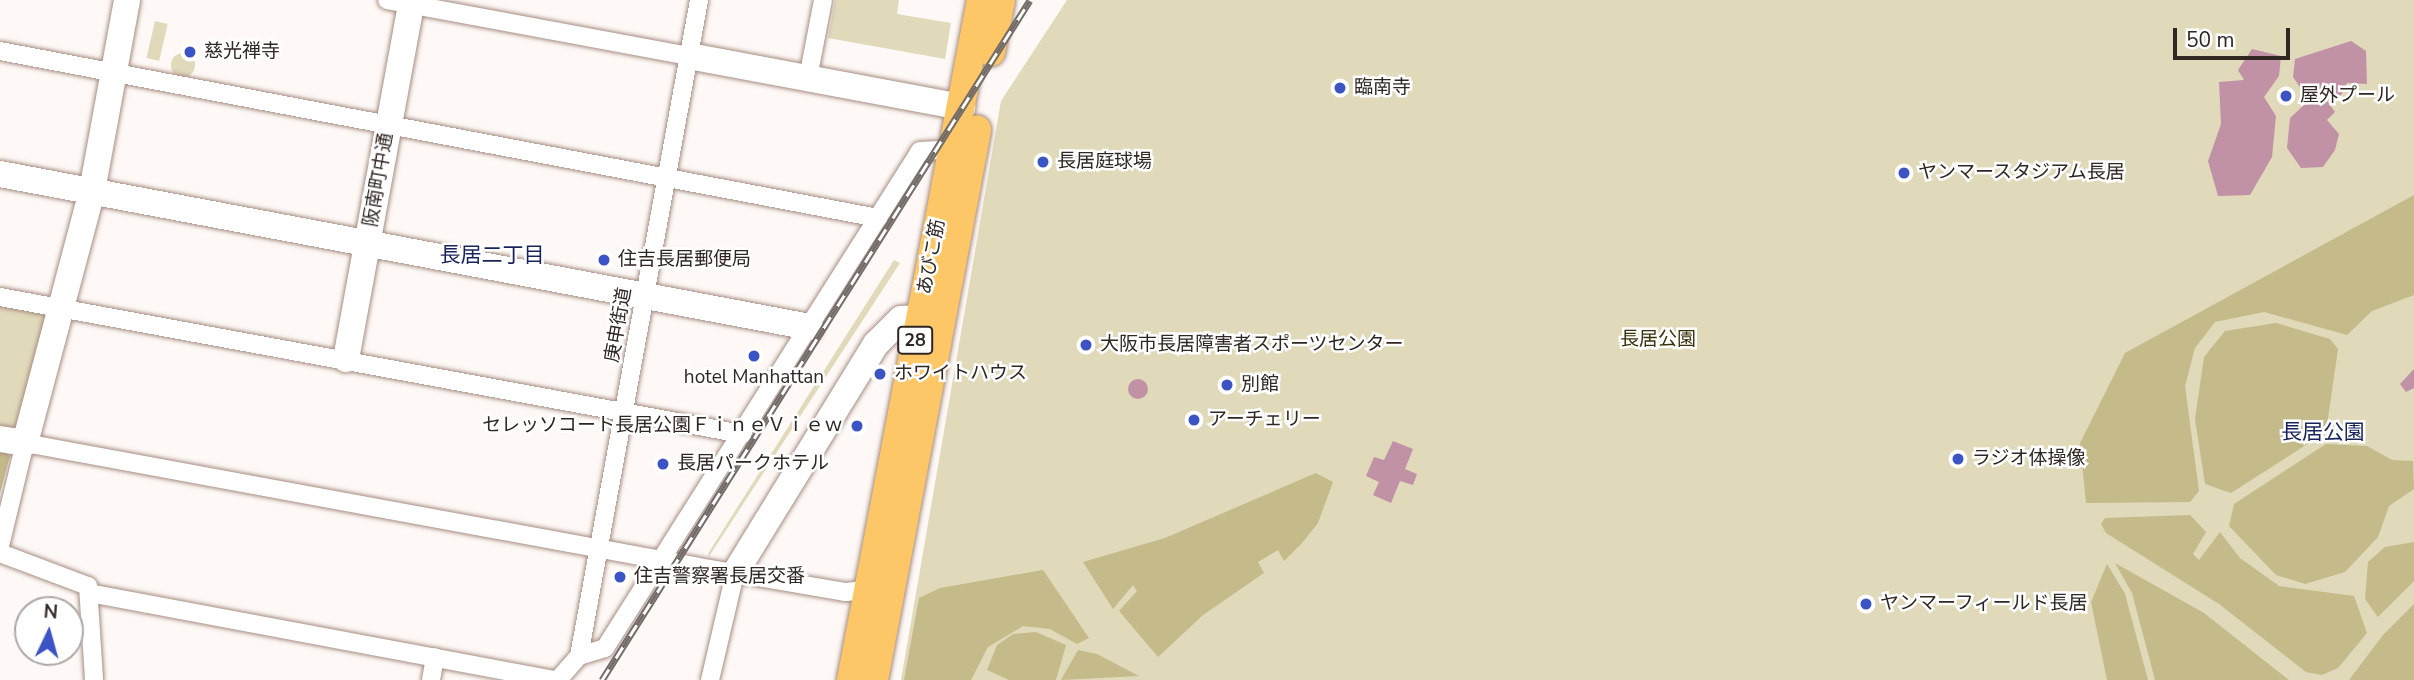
<!DOCTYPE html>
<html>
<head>
<meta charset="utf-8">
<style>
  body { margin:0 }
  #map { position:relative; width:2414px; height:680px; overflow:hidden; background:#fef9f6; font-family:"Nunito Sans","Noto Sans JP",sans-serif }
  div>[style] { position:absolute }
  .green>* { inset:0; background:#e0d9ba; transform-origin:0 0 }
  .round { border-radius:50% }
  .forest>* { inset:0; background:#c4ba8a }
  .water>* { inset:0; background:#c191a6 }
  .roads { filter:drop-shadow(0 0 2px #a68d82) drop-shadow(0 0 2px #a68d82) }
  .street>* { height:18px; margin:-9px; padding:0 9px; transform-origin:9px; border-radius:9px; background:#fff }
  .secondary>* { height:26px; margin:-13px; padding:0 13px; transform-origin:13px; border-radius:13px; background:#fff }
  .primary>* { height:28px; margin:-14px; padding:0 14px; transform-origin:14px; border-radius:14px; background:#fdc767 }
  .rail>* { height:7px; margin-top:-3.5px; transform-origin:0; background:repeating-linear-gradient(90deg,#fff 0 13px,#736b67 0 26px); box-sizing:border-box; border-block:2px solid #736b67 }
  .dots>* { width:19px; height:19px; translate:-50% -50%; box-sizing:border-box; border:4px solid #fff; border-radius:50% }
  span { translate:-50% -50%; white-space:nowrap; text-align:center; line-height:1.15; -webkit-text-stroke:5px #fff; paint-order:stroke }
  .shield-label span { padding:2px 5px; background:#fff; border:2px solid; border-radius:5px; -webkit-text-stroke-width:0 }
  .shield-label { font-size:18px; color:#302622; font-weight:700 }
  .poi-label { font-size:19px; color:#302622 }
  .left { translate:0 -50%; text-align:left }
  .right { translate:-100% -50%; text-align:right }
  .street-label { font-size:19px; color:#302622 }
  .park-label { font-size:19px; color:#393109 }
  .neighbourhood-label { font-size:21px; color:#17235a }
  .north { position:absolute; left:14px; top:596px; width:70px; height:70px; box-sizing:border-box; background:#fff; border:2px solid #aca8a7; border-radius:50%; rotate:5deg; font-size:19px; font-weight:700; line-height:28px; text-align:center; color:#302622 }
  .north::after { content:''; display:block; margin:auto; width:24px; height:32px; background:#3b53c5; clip-path:polygon(50% 0,100% 100%,50% 72%,0 100%) }
  .scale { position:absolute; left:2173px; top:28px; width:117px; height:32px; box-sizing:border-box; border:4px solid #302622; border-top:0; padding-left:9px; font-size:21px; line-height:24px; white-space:nowrap; color:#302622; -webkit-text-stroke:5px #fff; paint-order:stroke }
</style>
</head>
<body>
<div id="map">
  <div class="green">
    <div style="clip-path:polygon(835px 0,899px 0,897px 14px,951px 23px,945px 59px,828px 38px)"></div>
    <div style="clip-path:polygon(1067px 0,2414px 0,2414px 680px,901px 680px,1001px 101px)"></div>
    <div style="left:155px;top:21px;width:13px;height:38px;rotate:13deg"></div>
    <div class="round" style="left:171px;top:53px;width:24px;height:24px"></div>
    <div style="clip-path:polygon(894px 260px,900px 263px,708px 558px,709px 552px)"></div>
    <div style="clip-path:polygon(0 305px,43px 313px,47px 321px,20px 426px,11px 430px,0 429px)"></div>
  </div>
  <div class="forest">
    <div style="clip-path:polygon(2414px 195px,2414px 295px,2372px 311px,2347px 335px,2264px 312px,2215px 322px,2195px 348px,2185px 386px,2199px 491px,2190px 502px,2086px 503px,2080px 443px,2125px 353px)"></div>
    <div style="clip-path:polygon(2276px 323px,2330px 339px,2338px 349px,2326px 432px,2231px 493px,2205px 484px,2195px 419px,2204px 357px,2225px 331px)"></div>
    <div style="clip-path:polygon(2326px 444px,2367px 446px,2392px 460px,2413px 461px,2414px 489px,2389px 506px,2378px 537px,2345px 572px,2305px 584px,2276px 575px,2229px 526px,2234px 504px)"></div>
    <div style="clip-path:polygon(1px 449px,10px 456px,0 493px,0 454px)"></div>
    <div style="clip-path:polygon(1316px 473px,1333px 482px,1318px 523px,1302px 543px,1284px 561px,1278px 550px,1258px 562px,1264px 573px,1203px 615px,1158px 657px,1119px 611px,1137px 591px,1133px 585px,1113px 609px,1083px 562px,1165px 538px)"></div>
    <div style="clip-path:polygon(2190px 515px,2206px 532px,2193px 554px,2199px 560px,2220px 532px,2240px 558px,2279px 586px,2354px 596px,2367px 633px,2338px 668px,2322px 675px,2306px 672px,2219px 604px,2106px 533px,2101px 524px,2105px 518px)"></div>
    <div style="clip-path:polygon(2414px 542px,2414px 581px,2378px 617px,2365px 599px,2368px 562px,2385px 547px)"></div>
    <div style="clip-path:polygon(2115px 563px,2204px 613px,2289px 680px,2155px 680px,2132px 593px)"></div>
    <div style="clip-path:polygon(2107px 564px,2125px 594px,2148px 680px,2107px 680px,2091px 602px)"></div>
    <div style="clip-path:polygon(1043px 570px,1089px 638px,1077px 644px,1050px 629px,1023px 626px,988px 647px,971px 680px,904px 680px,919px 598px,940px 588px)"></div>
    <div style="clip-path:polygon(2414px 604px,2414px 680px,2349px 680px,2383px 635px)"></div>
    <div style="clip-path:polygon(1036px 632px,1066px 645px,1056px 680px,1009px 680px,987px 670px,997px 645px,1013px 634px)"></div>
    <div style="clip-path:polygon(1078px 650px,1097px 654px,1139px 676px,1061px 680px)"></div>
  </div>
  <div class="water">
    <div style="clip-path:polygon(2351px 41px,2366px 51px,2367px 84px,2347px 83px,2340px 97px,2306px 96px,2293px 77px,2295px 59px)"></div>
    <div style="clip-path:polygon(2252px 49px,2281px 56px,2279px 76px,2264px 97px,2276px 116px,2272px 157px,2250px 195px,2218px 196px,2208px 161px,2221px 124px,2219px 82px,2244px 80px,2238px 70px)"></div>
    <div style="clip-path:polygon(2327px 101px,2335px 112px,2327px 120px,2339px 134px,2335px 150px,2323px 167px,2301px 168px,2287px 148px,2290px 118px,2304px 105px)"></div>
    <div style="clip-path:polygon(2414px 369px,2414px 388px,2406px 392px,2400px 384px)"></div>
    <div class="round" style="left:1128px;top:379px;width:20px;height:20px"></div>
    <div style="clip-path:polygon(1393px 441px,1413px 449px,1405px 469px,1417px 474px,1413px 485px,1400px 481px,1391px 503px,1373px 495px,1379px 482px,1366px 476px,1374px 457px,1384px 460px)"></div>
  </div>
  <div class="roads">
    <div class="street">
      <div style="left:387px;top:0;width:307px;rotate:10.5deg"></div>
      <div style="left:0;top:51px;width:894px;rotate:10.77deg"></div>
      <div style="left:808px;top:78px;width:79px;rotate:-79.1deg"></div>
      <div style="left:0;top:297px;width:755px;rotate:10.46deg"></div>
      <div style="left:0;top:546px;width:106px;rotate:-76.4deg"></div>
      <div style="left:25px;top:443px;width:685px;rotate:10.42deg"></div>
      <div style="left:699px;top:567px;width:149px;rotate:9.7deg"></div>
      <div style="left:846px;top:592px;width:28px;rotate:-6deg"></div>
      <div style="left:0;top:553px;width:94px;rotate:20.6deg"></div>
      <div style="left:88px;top:586px;width:94px;rotate:86.3deg"></div>
      <div style="left:89px;top:593px;width:475px;rotate:10.6deg"></div>
      <div style="left:579px;top:656px;width:667px;rotate:-79.63deg"></div>
      <div style="left:431px;top:680px;width:23px;rotate:-80deg"></div>
      <div style="left:558px;top:680px;width:32px;rotate:-49deg"></div>
      <div style="left:579px;top:656px;width:27px;rotate:-17deg"></div>
      <div style="left:605px;top:648px;width:588px;rotate:-57.63deg"></div>
      <div style="left:920px;top:151px;width:33px;rotate:-3deg"></div>
      <div style="left:710px;top:680px;width:110px;rotate:-76.8deg"></div>
    </div>
    <div class="secondary">
      <div style="left:689px;top:56px;width:278px;rotate:10.6deg"></div>
      <div style="left:0;top:174px;width:824px;rotate:10.7deg"></div>
      <div style="left:346px;top:359px;width:365px;rotate:-79.6deg"></div>
      <div style="left:0;top:439px;width:25px;rotate:9deg"></div>
      <div style="left:25px;top:443px;width:261px;rotate:-75.1deg"></div>
      <div style="left:92px;top:191px;width:194px;rotate:-79.6deg"></div>
      <div style="left:735px;top:573px;width:269px;rotate:-58.4deg"></div>
      <div style="left:876px;top:344px;width:35px;rotate:-45deg"></div>
      <div style="left:901px;top:319px;width:19px;rotate:-3deg"></div>
    </div>
    <div class="primary">
      <div style="left:991px;top:52px;width:53px;rotate:-79.1deg"></div>
      <div style="left:851px;top:680px;width:692px;rotate:-79.18deg"></div>
      <div style="left:874px;top:680px;width:560px;rotate:-79.39deg"></div>
    </div>
  </div>
  <div class="rail">
    <div style="left:602px;top:680px;width:803px;rotate:-57.81deg"></div>
  </div>
  <div class="dots">
    <div style="left:190px;top:52px;background:#3b53c5"></div>
    <div style="left:1340px;top:88px;background:#3b53c5"></div>
    <div style="left:2286px;top:96px;background:#3b53c5"></div>
    <div style="left:1043px;top:162px;background:#3b53c5"></div>
    <div style="left:1904px;top:173px;background:#3b53c5"></div>
    <div style="left:604px;top:260px;background:#3b53c5"></div>
    <div style="left:1086px;top:345px;background:#3b53c5"></div>
    <div style="left:754px;top:356px;background:#3b53c5"></div>
    <div style="left:880px;top:374px;background:#3b53c5"></div>
    <div style="left:1227px;top:385px;background:#3b53c5"></div>
    <div style="left:1194px;top:420px;background:#3b53c5"></div>
    <div style="left:857px;top:426px;background:#3b53c5"></div>
    <div style="left:1958px;top:459px;background:#3b53c5"></div>
    <div style="left:663px;top:464px;background:#3b53c5"></div>
    <div style="left:620px;top:577px;background:#3b53c5"></div>
    <div style="left:1866px;top:604px;background:#3b53c5"></div>
  </div>
  <div class="shield-label">
    <span style="left:915px;top:340px">28</span>
  </div>
  <div class="poi-label">
    <span class="left" style="left:204px;top:52px">慈光禅寺</span>
    <span class="left" style="left:1354px;top:88px">臨南寺</span>
    <span class="left" style="left:2300px;top:96px">屋外プール</span>
    <span class="left" style="left:1057px;top:162px">長居庭球場</span>
    <span class="left" style="left:1918px;top:173px">ヤンマースタジアム長居</span>
    <span class="left" style="left:618px;top:260px">住吉長居郵便局</span>
    <span class="left" style="left:1100px;top:345px">大阪市長居障害者スポーツセンター</span>
    <span class="left" style="left:894px;top:374px">ホワイトハウス</span>
    <span style="left:754px;top:378px">hotel Manhattan</span>
    <span class="left" style="left:1241px;top:385px">別館</span>
    <span class="left" style="left:1208px;top:420px">アーチェリー</span>
    <span class="right" style="left:843px;top:426px">セレッソコート長居公園ＦｉｎｅＶｉｅｗ</span>
    <span class="left" style="left:1972px;top:459px">ラジオ体操像</span>
    <span class="left" style="left:677px;top:464px">長居パークホテル</span>
    <span class="left" style="left:634px;top:577px">住吉警察署長居交番</span>
    <span class="left" style="left:1880px;top:604px">ヤンマーフィールド長居</span>
  </div>
  <div class="street-label">
    <span style="left:379px;top:180px;rotate:-80deg">阪南町中通</span>
    <span style="left:932px;top:257px;rotate:-79deg">あびこ筋</span>
    <span style="left:619px;top:325px;rotate:-80deg">庚申街道</span>
  </div>
  <div class="park-label">
    <span style="left:1658px;top:340px">長居公園</span>
  </div>
  <div class="neighbourhood-label">
    <span style="left:492px;top:255px">長居二丁目</span>
    <span style="left:2323px;top:432px">長居公園</span>
  </div>
  <div class="north">N</div>
  <div class="scale">50 m</div>
</div>
</body>
</html>
